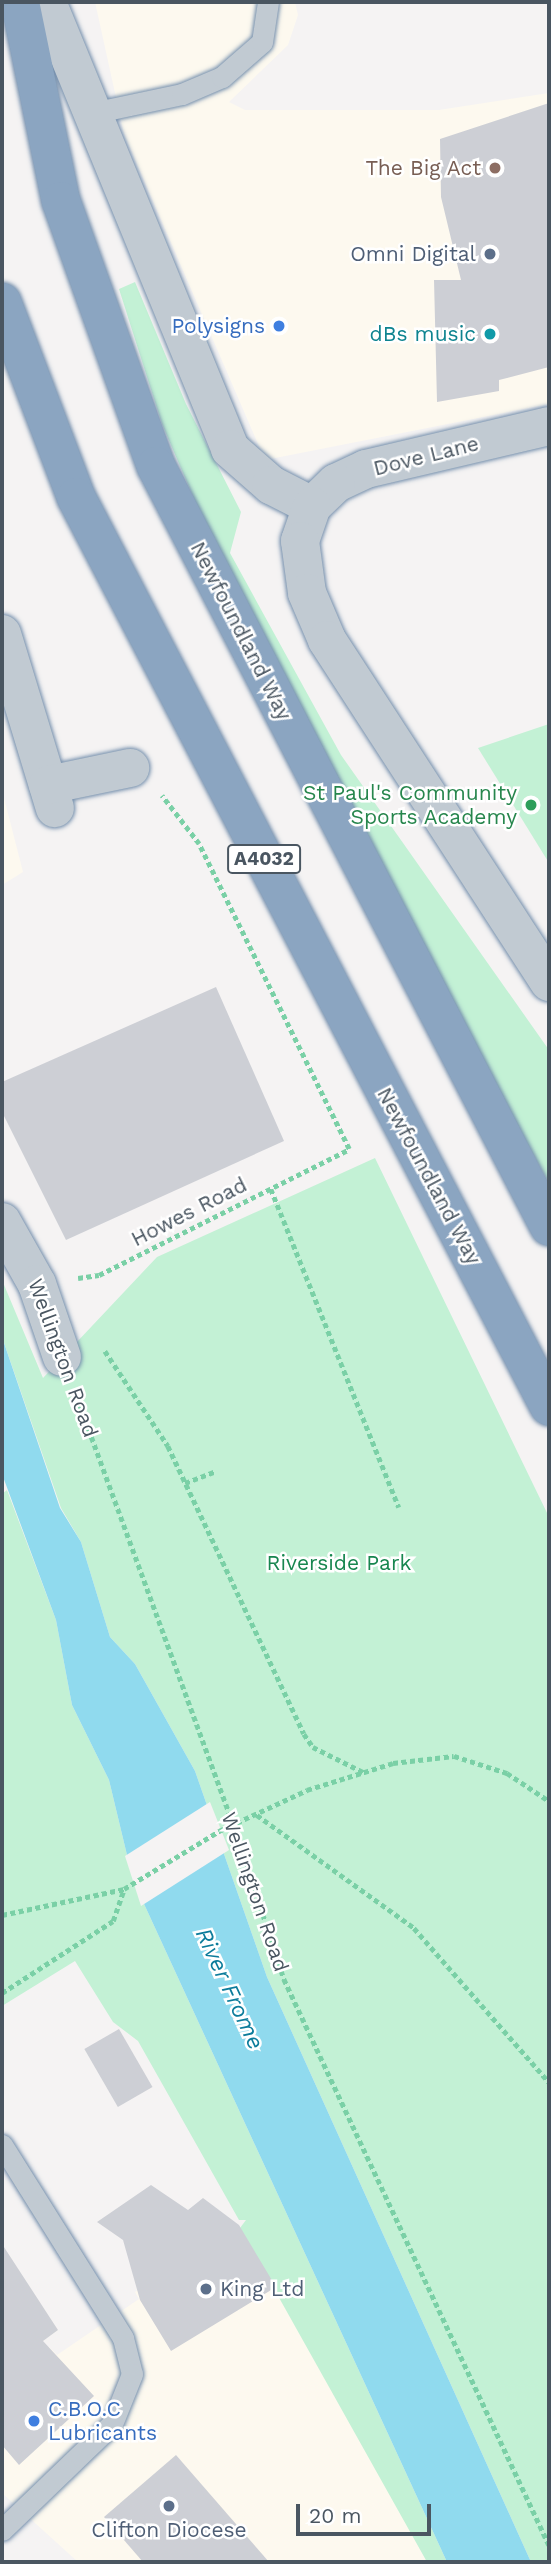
<!DOCTYPE html>
<html>
<head>
<meta charset="utf-8">
<style>
  body { margin:0 }
  #map { position:relative; width:551px; height:2564px; overflow:hidden; background:#f5f3f3; font-family:"Work Sans",sans-serif }
  div>[style] { position:absolute }
  .commercial>* { inset:0; background:#fdf9ef }
  .green>* { inset:0; background:#c3f1d5 }
  .water>* { inset:0; background:#90daee }
  .pier>* { inset:0; background:#f5f3f3 }
  .building>* { inset:0; background:#cdcfd5; transform-origin:0 0 }
  .path>* { height:4.5px; margin-top:-2.25px; transform-origin:0; background:repeating-linear-gradient(90deg,#7ad0a6 0 5px,transparent 0 8.5px) }
  .roads { filter:drop-shadow(0 0 2px #7690ad) drop-shadow(0 0 2px #7690ad) }
  .lane>* { height:21px; margin:-10.5px; padding:0 10.5px; transform-origin:10.5px; border-radius:10.5px; background:#c1cad2 }
  .street>* { height:38px; margin:-19px; padding:0 19px; transform-origin:19px; border-radius:19px; background:#c1cad2 }
  .highway>* { height:38px; margin:-19px; padding:0 19px; transform-origin:19px; border-radius:19px; background:#8ba5c1 }
  .dots>* { width:19px; height:19px; translate:-50% -50%; box-sizing:border-box; border:4px solid #fff; border-radius:50% }
  span { translate:-50% -50%; white-space:nowrap; text-align:center; line-height:1.15; -webkit-text-stroke:5px #fff; paint-order:stroke }
  .shield-label span { padding:2px 5px; background:#fff; border:2px solid; border-radius:5px; -webkit-text-stroke-width:0 }
  .shield-label { font-size:19px; color:#4a5661; font-weight:700 }
  .education-label { font-size:21px; color:#785e54 }
  .right { translate:-100% -50%; text-align:right }
  .service-label { font-size:21px; color:#4e5e75 }
  .left { translate:0 -50%; text-align:left }
  .shop-label { font-size:21px; color:#366cbe }
  .culture-label { font-size:21px; color:#0d838f }
  .street-label { font-size:21px; color:#4a5661 }
  .leisure-label { font-size:21px; color:#27864d }
  .park-label { font-size:21px; color:#17864f }
  .water-label { font-size:23px; color:#0c7c9b; font-style:italic }
  .frame { position:absolute; inset:0; border:4px solid #4a5661; pointer-events:none }
  .scale { position:absolute; left:296px; top:2504px; width:135px; height:32px; box-sizing:border-box; border:4px solid #4a5661; border-top:0; padding-left:9px; font-size:21px; line-height:24px; white-space:nowrap; color:#4a5661; -webkit-text-stroke:5px #fff; paint-order:stroke }
</style>
</head>
<body>
<div id="map">
  <div class="commercial">
    <div style="clip-path:polygon(95px 2px,295px 2px,298px 15px,288px 45px,229px 102px,245px 110px,439px 110px,549px 93px,549px 404px,265px 460px,124px 134px)"></div>
    <div style="clip-path:polygon(2px 790px,23px 872px,2px 885px)"></div>
    <div style="clip-path:polygon(240px 2228px,276px 2287px,427px 2562px,78px 2562px,2px 2493px,2px 2257px,7px 2253px,58px 2330px,26px 2353px,17px 2377px,49px 2347px,57px 2355px,139px 2299px,135px 2292px)"></div>
  </div>
  <div class="green">
    <div style="clip-path:polygon(135px 282px,186px 404px,241px 512px,230px 553px,341px 755px,549px 1050px,549px 1183px,429px 964px,198px 508px,162px 424px,119px 289px)"></div>
    <div style="clip-path:polygon(549px 724px,549px 863px,478px 748px)"></div>
    <div style="clip-path:polygon(375px 1158px,549px 1517px,549px 2562px,531px 2562px,267px 1977px,195px 1771px,135px 1664px,110px 1637px,81px 1542px,61px 1508px,2px 1337px,2px 1280px,43px 1378px,157px 1257px)"></div>
    <div style="clip-path:polygon(7px 1490px,56px 1620px,72px 1705px,109px 1780px,133px 1880px,447px 2562px,427px 2562px,240px 2228px,246px 2220px,239px 2220px,138px 2041px,113px 2022px,75px 1961px,2px 2006px,2px 1494px)"></div>
  </div>
  <div class="water">
    <div style="clip-path:polygon(2px 1337px,60px 1508px,81px 1542px,110px 1637px,135px 1664px,195px 1771px,267px 1977px,531px 2562px,447px 2562px,133px 1880px,109px 1780px,72px 1705px,56px 1620px,2px 1474px)"></div>
  </div>
  <div class="pier">
    <div style="clip-path:polygon(210px 1802px,229px 1850px,141px 1906px,125px 1856px)"></div>
  </div>
  <div class="building">
    <div style="clip-path:polygon(549px 103px,549px 367px,499px 380px,499px 391px,437px 402px,434px 280px,461px 280px,441px 197px,440px 139px)"></div>
    <div style="clip-path:polygon(216px 987px,284px 1141px,66px 1240px,2px 1112px,2px 1082px)"></div>
    <div style="left:119px;top:2029px;width:67px;height:40px;rotate:60deg"></div>
    <div style="clip-path:polygon(151px 2185px,188px 2210px,203px 2198px,239px 2225px,276px 2287px,171px 2351px,140px 2300px,123px 2240px,97px 2222px)"></div>
    <div style="clip-path:polygon(2px 2244px,58px 2330px,43px 2341px,94px 2396px,19px 2465px,2px 2445px)"></div>
    <div style="clip-path:polygon(176px 2455px,269px 2562px,143px 2562px,104px 2517px)"></div>
  </div>
  <div class="path">
    <div style="left:271px;top:1189px;width:343px;rotate:68.1deg"></div>
    <div style="left:78px;top:1278px;width:21px;rotate:-8deg"></div>
    <div style="left:99px;top:1275px;width:280px;rotate:-26.7deg"></div>
    <div style="left:349px;top:1149px;width:340px;rotate:-116.2deg"></div>
    <div style="left:199px;top:844px;width:61px;rotate:-127.6deg"></div>
    <div style="left:105px;top:1351px;width:114px;rotate:56.4deg"></div>
    <div style="left:168px;top:1446px;width:318px;rotate:64.7deg"></div>
    <div style="left:304px;top:1734px;width:16px;rotate:55deg"></div>
    <div style="left:313px;top:1747px;width:56px;rotate:26.6deg"></div>
    <div style="left:77px;top:1397px;width:456px;rotate:69.9deg"></div>
    <div style="left:234px;top:1825px;width:162px;rotate:72deg"></div>
    <div style="left:284px;top:1979px;width:625px;rotate:64.91deg"></div>
    <div style="left:185px;top:1483px;width:33px;rotate:-21deg"></div>
    <div style="left:257px;top:1815px;width:193px;rotate:35.7deg"></div>
    <div style="left:414px;top:1928px;width:205px;rotate:48.8deg"></div>
    <div style="left:2px;top:1915px;width:125px;rotate:-12deg"></div>
    <div style="left:2px;top:1993px;width:132px;rotate:-33deg"></div>
    <div style="left:113px;top:1921px;width:34px;rotate:-71deg"></div>
    <div style="left:124px;top:1889px;width:114px;rotate:-31.3deg"></div>
    <div style="left:221px;top:1830px;width:95px;rotate:-24.9deg"></div>
    <div style="left:307px;top:1790px;width:90px;rotate:-17.4deg"></div>
    <div style="left:393px;top:1763px;width:61px;rotate:-6.5deg"></div>
    <div style="left:454px;top:1756px;width:56px;rotate:17.8deg"></div>
    <div style="left:507px;top:1773px;width:50px;rotate:33.7deg"></div>
  </div>
  <div class="roads">
    <div class="lane">
      <div style="left:92px;top:113px;width:92px;rotate:-11.9deg"></div>
      <div style="left:182px;top:94px;width:43px;rotate:-23deg"></div>
      <div style="left:222px;top:77px;width:53px;rotate:-41.2deg"></div>
      <div style="left:262px;top:42px;width:40px;rotate:-81.5deg"></div>
      <div style="left:2px;top:2145px;width:228px;rotate:57.9deg"></div>
      <div style="left:123px;top:2338px;width:37px;rotate:76deg"></div>
      <div style="left:132px;top:2374px;width:54px;rotate:111.8deg"></div>
      <div style="left:112px;top:2424px;width:153px;rotate:136.1deg"></div>
    </div>
    <div class="street">
      <div style="left:47px;top:2px;width:483px;rotate:67.7deg"></div>
      <div style="left:230px;top:449px;width:55px;rotate:41.3deg"></div>
      <div style="left:271px;top:485px;width:46px;rotate:27.1deg"></div>
      <div style="left:549px;top:426px;width:188px;rotate:166.8deg"></div>
      <div style="left:366px;top:469px;width:33px;rotate:155deg"></div>
      <div style="left:336px;top:483px;width:33px;rotate:136deg"></div>
      <div style="left:312px;top:506px;width:37px;rotate:109deg"></div>
      <div style="left:300px;top:541px;width:52px;rotate:82.3deg"></div>
      <div style="left:307px;top:593px;width:51px;rotate:66.9deg"></div>
      <div style="left:327px;top:640px;width:408px;rotate:57deg"></div>
      <div style="left:2px;top:634px;width:182px;rotate:73.1deg"></div>
      <div style="left:48px;top:785px;width:84px;rotate:-11.7deg"></div>
      <div style="left:2px;top:1222px;width:71px;rotate:60.6deg"></div>
      <div style="left:37px;top:1284px;width:77px;rotate:71.1deg"></div>
    </div>
    <div class="highway">
      <div style="left:20px;top:2px;width:203px;rotate:78.4deg"></div>
      <div style="left:61px;top:201px;width:282px;rotate:70.3deg"></div>
      <div style="left:156px;top:466px;width:856px;rotate:62.66deg"></div>
      <div style="left:2px;top:302px;width:209px;rotate:69.2deg"></div>
      <div style="left:76px;top:497px;width:1025px;rotate:62.51deg"></div>
    </div>
  </div>
  <div class="dots">
    <div style="left:495px;top:168px;background:#8d6e63"></div>
    <div style="left:490px;top:254px;background:#5c6f8a"></div>
    <div style="left:279px;top:326px;background:#3f7fe0"></div>
    <div style="left:490px;top:334px;background:#0f9aa8"></div>
    <div style="left:531px;top:805px;background:#2e9e5b"></div>
    <div style="left:206px;top:2289px;background:#5c6f8a"></div>
    <div style="left:34px;top:2421px;background:#3f7fe0"></div>
    <div style="left:169px;top:2506px;background:#5c6f8a"></div>
  </div>
  <div class="shield-label">
    <span style="left:264px;top:859px">A4032</span>
  </div>
  <div class="education-label">
    <span class="right" style="left:481px;top:168px">The Big Act</span>
  </div>
  <div class="service-label">
    <span class="right" style="left:476px;top:254px">Omni Digital</span>
    <span class="left" style="left:220px;top:2289px">King Ltd</span>
    <span style="left:169px;top:2530px">Clifton Diocese</span>
  </div>
  <div class="shop-label">
    <span class="right" style="left:265px;top:326px">Polysigns</span>
    <span class="left" style="left:48px;top:2421px">C.B.O.C<br>Lubricants</span>
  </div>
  <div class="culture-label">
    <span class="right" style="left:476px;top:334px">dBs music</span>
  </div>
  <div class="street-label">
    <span style="left:426px;top:456px;rotate:-14deg">Dove Lane</span>
    <span style="left:241px;top:631px;rotate:63deg">Newfoundland Way</span>
    <span style="left:429px;top:1176px;rotate:62deg">Newfoundland Way</span>
    <span style="left:189px;top:1212px;rotate:-27deg">Howes Road</span>
    <span style="left:63px;top:1358px;rotate:70deg">Wellington Road</span>
    <span style="left:255px;top:1892px;rotate:71deg">Wellington Road</span>
  </div>
  <div class="leisure-label">
    <span class="right" style="left:517px;top:805px">St Paul's Community<br>Sports Academy</span>
  </div>
  <div class="park-label">
    <span style="left:339px;top:1563px">Riverside Park</span>
  </div>
  <div class="water-label">
    <span style="left:229px;top:1989px;rotate:65deg">River Frome</span>
  </div>
  <div class="frame"></div>
  <div class="scale">20 m</div>
</div>
</body>
</html>
